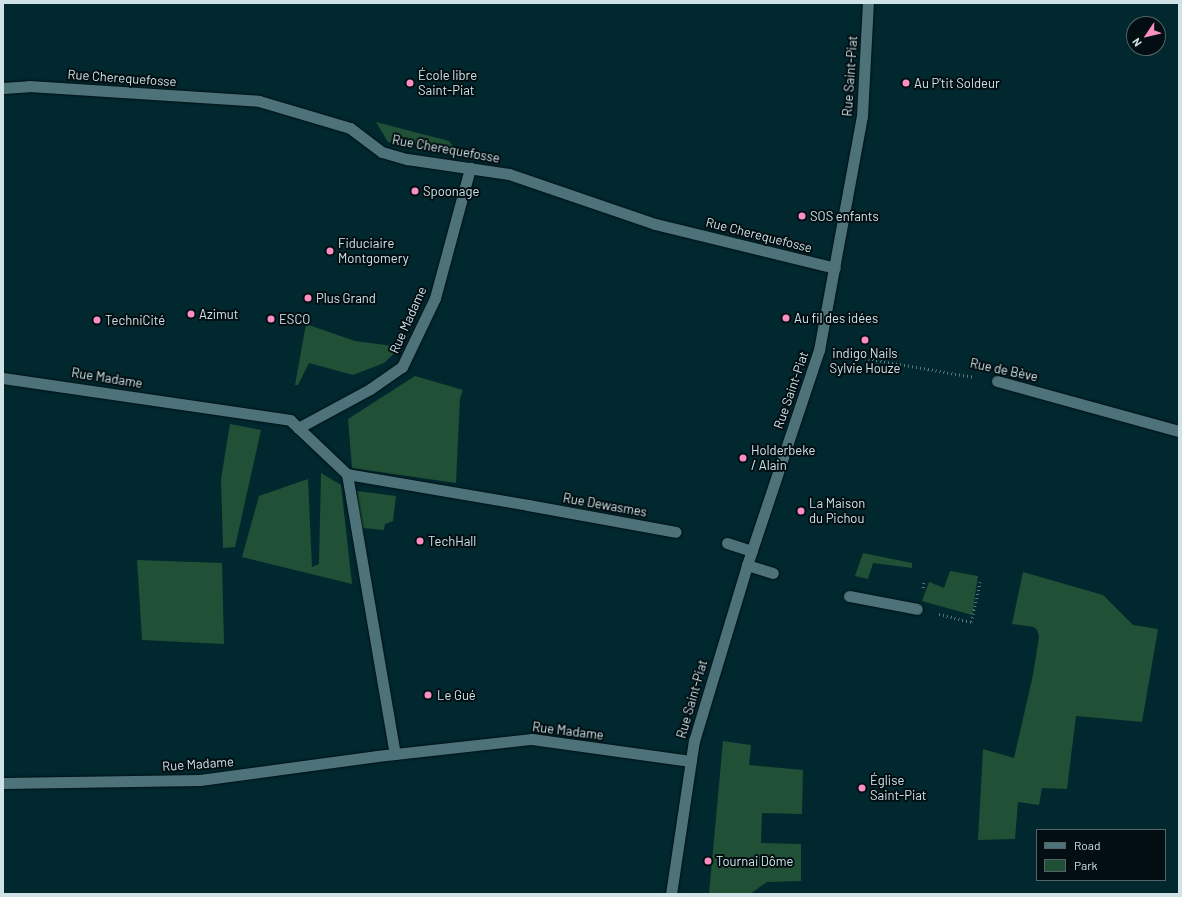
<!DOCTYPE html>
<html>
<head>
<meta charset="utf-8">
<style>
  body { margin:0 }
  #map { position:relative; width:1182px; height:897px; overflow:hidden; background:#01282f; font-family:Barlow,sans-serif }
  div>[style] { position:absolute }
  .green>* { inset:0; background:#205035 }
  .path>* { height:2.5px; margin-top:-1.25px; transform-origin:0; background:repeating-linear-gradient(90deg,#59787e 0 1px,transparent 0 4px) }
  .roads { filter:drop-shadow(0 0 1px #001014) drop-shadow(0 0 1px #001014) }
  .service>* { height:11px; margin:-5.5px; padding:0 5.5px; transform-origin:5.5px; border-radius:5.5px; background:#4d7279 }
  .pedestrian>* { height:11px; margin:-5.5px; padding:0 5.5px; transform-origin:5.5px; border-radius:5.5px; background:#4d7279 }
  .minor>* { height:11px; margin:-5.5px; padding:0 5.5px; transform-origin:5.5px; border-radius:5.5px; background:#4d7279 }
  .tertiary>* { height:11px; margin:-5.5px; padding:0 5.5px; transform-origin:5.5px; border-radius:5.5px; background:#4d7279 }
  .dots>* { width:11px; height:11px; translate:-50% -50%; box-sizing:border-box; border:2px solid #020e11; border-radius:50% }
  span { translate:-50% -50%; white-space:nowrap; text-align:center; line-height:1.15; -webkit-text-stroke:4px #020e11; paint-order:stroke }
  .poi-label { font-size:13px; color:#cfe3e7 }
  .left { translate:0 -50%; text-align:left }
  .street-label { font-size:13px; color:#cfe3e7 }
  .frame { position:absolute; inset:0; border:4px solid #cfe3e7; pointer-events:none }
  .legend { position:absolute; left:1036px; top:829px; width:130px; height:52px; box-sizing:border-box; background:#020e11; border:1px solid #546367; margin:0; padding:5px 7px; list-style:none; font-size:12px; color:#cfe3e7 }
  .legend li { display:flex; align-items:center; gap:8px; height:20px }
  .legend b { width:20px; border:1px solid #546367 }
  .north { position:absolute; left:1126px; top:16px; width:40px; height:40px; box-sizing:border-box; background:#020e11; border:1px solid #546367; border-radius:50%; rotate:235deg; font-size:11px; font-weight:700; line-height:16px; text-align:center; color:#cfe3e7 }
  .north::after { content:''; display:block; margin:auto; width:14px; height:18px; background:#fb8fc4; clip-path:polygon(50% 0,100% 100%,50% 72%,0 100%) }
</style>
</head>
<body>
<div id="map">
  <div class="green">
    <div style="clip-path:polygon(376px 122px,449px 141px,458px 152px,388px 142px)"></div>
    <div style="clip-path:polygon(306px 324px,355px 341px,401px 347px,384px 363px,353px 375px,309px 363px,298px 385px,295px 385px)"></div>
    <div style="clip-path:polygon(415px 376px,463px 390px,460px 398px,456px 483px,352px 468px,348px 419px)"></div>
    <div style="clip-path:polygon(230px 424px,261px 430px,235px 547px,223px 548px,221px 479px)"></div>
    <div style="clip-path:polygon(321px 473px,341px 485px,352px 584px,242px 557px,259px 496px,308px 479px,312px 567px,319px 564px)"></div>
    <div style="clip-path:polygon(357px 491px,396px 496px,393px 521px,385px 524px,384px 530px,363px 528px,361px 535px)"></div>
    <div style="clip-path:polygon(863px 553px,912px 563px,912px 568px,873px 563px,868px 579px,855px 576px)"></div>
    <div style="clip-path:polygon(137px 560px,222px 563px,224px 644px,142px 640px)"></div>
    <div style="clip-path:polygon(950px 571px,978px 576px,972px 615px,922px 601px,929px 582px,944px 588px)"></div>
    <div style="clip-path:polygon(1023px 572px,1103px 595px,1133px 625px,1158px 629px,1142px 722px,1076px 716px,1067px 789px,1042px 788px,1039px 805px,1018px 802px,1015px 839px,978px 840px,983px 749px,1014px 758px,1033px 675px,1039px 637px,1037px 630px,1034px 627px,1012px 624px)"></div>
    <div style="clip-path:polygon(723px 741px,751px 745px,749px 765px,803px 770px,802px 814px,762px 813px,761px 843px,801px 844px,801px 881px,767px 882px,750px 894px,709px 894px)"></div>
  </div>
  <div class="path">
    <div style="left:841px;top:354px;width:135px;rotate:9.8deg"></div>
    <div style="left:923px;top:588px;width:7px;rotate:-82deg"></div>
    <div style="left:939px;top:614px;width:33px;rotate:14deg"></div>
    <div style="left:971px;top:622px;width:41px;rotate:-77.3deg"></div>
  </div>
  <div class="roads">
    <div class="service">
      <div style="left:997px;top:381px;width:189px;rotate:15.4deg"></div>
      <div style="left:528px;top:505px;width:150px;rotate:10.3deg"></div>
      <div style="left:727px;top:543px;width:26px;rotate:18deg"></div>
      <div style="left:747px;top:565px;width:27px;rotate:17deg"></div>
      <div style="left:849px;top:596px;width:69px;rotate:10.8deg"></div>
    </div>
    <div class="pedestrian">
      <div style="left:3px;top:378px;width:290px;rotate:8.3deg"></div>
      <div style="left:290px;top:420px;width:79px;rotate:43.5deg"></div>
      <div style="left:347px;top:474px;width:184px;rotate:9.7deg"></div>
      <div style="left:298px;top:428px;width:82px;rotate:-28.4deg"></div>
      <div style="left:370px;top:389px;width:39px;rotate:-35deg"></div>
      <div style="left:402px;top:367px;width:76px;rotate:-64.4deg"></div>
      <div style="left:435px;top:298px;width:135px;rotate:-74.9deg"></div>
      <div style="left:347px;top:474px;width:284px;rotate:80.3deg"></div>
    </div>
    <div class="minor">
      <div style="left:3px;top:88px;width:26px;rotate:-4deg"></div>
      <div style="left:29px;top:86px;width:230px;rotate:3.7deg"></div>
      <div style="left:259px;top:101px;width:95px;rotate:16.5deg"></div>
      <div style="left:350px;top:128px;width:40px;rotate:37deg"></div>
      <div style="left:382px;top:152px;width:26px;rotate:16deg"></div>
      <div style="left:407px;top:159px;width:103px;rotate:8.4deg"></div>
      <div style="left:509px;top:174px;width:154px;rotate:18.9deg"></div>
      <div style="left:655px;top:224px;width:185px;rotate:13.7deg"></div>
      <div style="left:3px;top:783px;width:197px;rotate:-0.9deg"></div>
      <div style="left:200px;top:780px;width:179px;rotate:-7.7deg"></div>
      <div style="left:377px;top:756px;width:156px;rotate:-6.3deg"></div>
      <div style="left:532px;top:739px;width:160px;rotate:7.9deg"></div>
    </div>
    <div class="tertiary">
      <div style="left:671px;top:894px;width:155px;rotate:-81.5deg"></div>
      <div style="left:694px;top:741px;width:184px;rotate:-73.2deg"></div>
      <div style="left:747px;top:565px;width:227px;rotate:-71.5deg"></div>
      <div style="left:819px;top:350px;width:238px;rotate:-79.6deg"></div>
      <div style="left:862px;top:116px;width:113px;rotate:-87deg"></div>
    </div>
  </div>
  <div class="dots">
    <div style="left:410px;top:83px;background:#fb8fc4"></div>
    <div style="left:906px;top:83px;background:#fb8fc4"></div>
    <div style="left:415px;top:191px;background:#fb8fc4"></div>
    <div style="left:802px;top:216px;background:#fb8fc4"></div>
    <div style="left:330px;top:251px;background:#fb8fc4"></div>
    <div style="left:308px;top:298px;background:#fb8fc4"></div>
    <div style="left:191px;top:314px;background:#fb8fc4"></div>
    <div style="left:786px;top:318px;background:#fb8fc4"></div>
    <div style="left:271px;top:319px;background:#fb8fc4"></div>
    <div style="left:97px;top:320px;background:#fb8fc4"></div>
    <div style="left:865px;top:340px;background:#fb8fc4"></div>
    <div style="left:743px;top:458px;background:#fb8fc4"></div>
    <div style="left:801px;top:511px;background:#fb8fc4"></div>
    <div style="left:420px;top:541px;background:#fb8fc4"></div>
    <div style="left:428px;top:695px;background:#fb8fc4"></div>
    <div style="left:862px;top:788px;background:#fb8fc4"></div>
    <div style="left:708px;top:861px;background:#fb8fc4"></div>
  </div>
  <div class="poi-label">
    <span class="left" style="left:418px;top:83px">École libre<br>Saint-Piat</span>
    <span class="left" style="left:914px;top:83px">Au P'tit Soldeur</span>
    <span class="left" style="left:423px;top:191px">Spoonage</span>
    <span class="left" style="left:810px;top:216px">SOS enfants</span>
    <span class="left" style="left:338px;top:251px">Fiduciaire<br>Montgomery</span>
    <span class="left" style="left:316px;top:298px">Plus Grand</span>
    <span class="left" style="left:199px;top:314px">Azimut</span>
    <span class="left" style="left:794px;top:318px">Au fil des idées</span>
    <span class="left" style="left:279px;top:319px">ESCO</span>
    <span class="left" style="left:105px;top:320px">TechniCité</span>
    <span style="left:865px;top:361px">indigo Nails<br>Sylvie Houze</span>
    <span class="left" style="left:751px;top:458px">Holderbeke<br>/ Alain</span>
    <span class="left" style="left:809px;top:511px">La Maison<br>du Pichou</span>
    <span class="left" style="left:428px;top:541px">TechHall</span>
    <span class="left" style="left:437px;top:695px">Le Gué</span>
    <span class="left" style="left:870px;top:788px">Église<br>Saint-Piat</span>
    <span class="left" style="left:716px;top:861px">Tournai Dôme</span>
  </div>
  <div class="street-label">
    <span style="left:850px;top:76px;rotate:-86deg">Rue Saint-Piat</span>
    <span style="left:122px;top:78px;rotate:4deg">Rue Cherequefosse</span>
    <span style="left:446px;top:149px;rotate:10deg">Rue Cherequefosse</span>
    <span style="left:759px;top:235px;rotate:14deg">Rue Cherequefosse</span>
    <span style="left:408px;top:320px;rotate:-66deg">Rue Madame</span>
    <span style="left:1004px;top:370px;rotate:12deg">Rue de Bève</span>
    <span style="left:107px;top:378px;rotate:9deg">Rue Madame</span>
    <span style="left:791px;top:390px;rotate:-71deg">Rue Saint-Piat</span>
    <span style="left:605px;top:505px;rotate:10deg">Rue Dewasmes</span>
    <span style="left:692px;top:699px;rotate:-74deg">Rue Saint-Piat</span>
    <span style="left:568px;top:731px;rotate:7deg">Rue Madame</span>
    <span style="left:198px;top:764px;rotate:-4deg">Rue Madame</span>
  </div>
  <div class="frame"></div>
  <ul class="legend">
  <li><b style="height:5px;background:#4d7279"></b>Road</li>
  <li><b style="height:11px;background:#205035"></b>Park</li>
  </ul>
  <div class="north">N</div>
</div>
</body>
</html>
